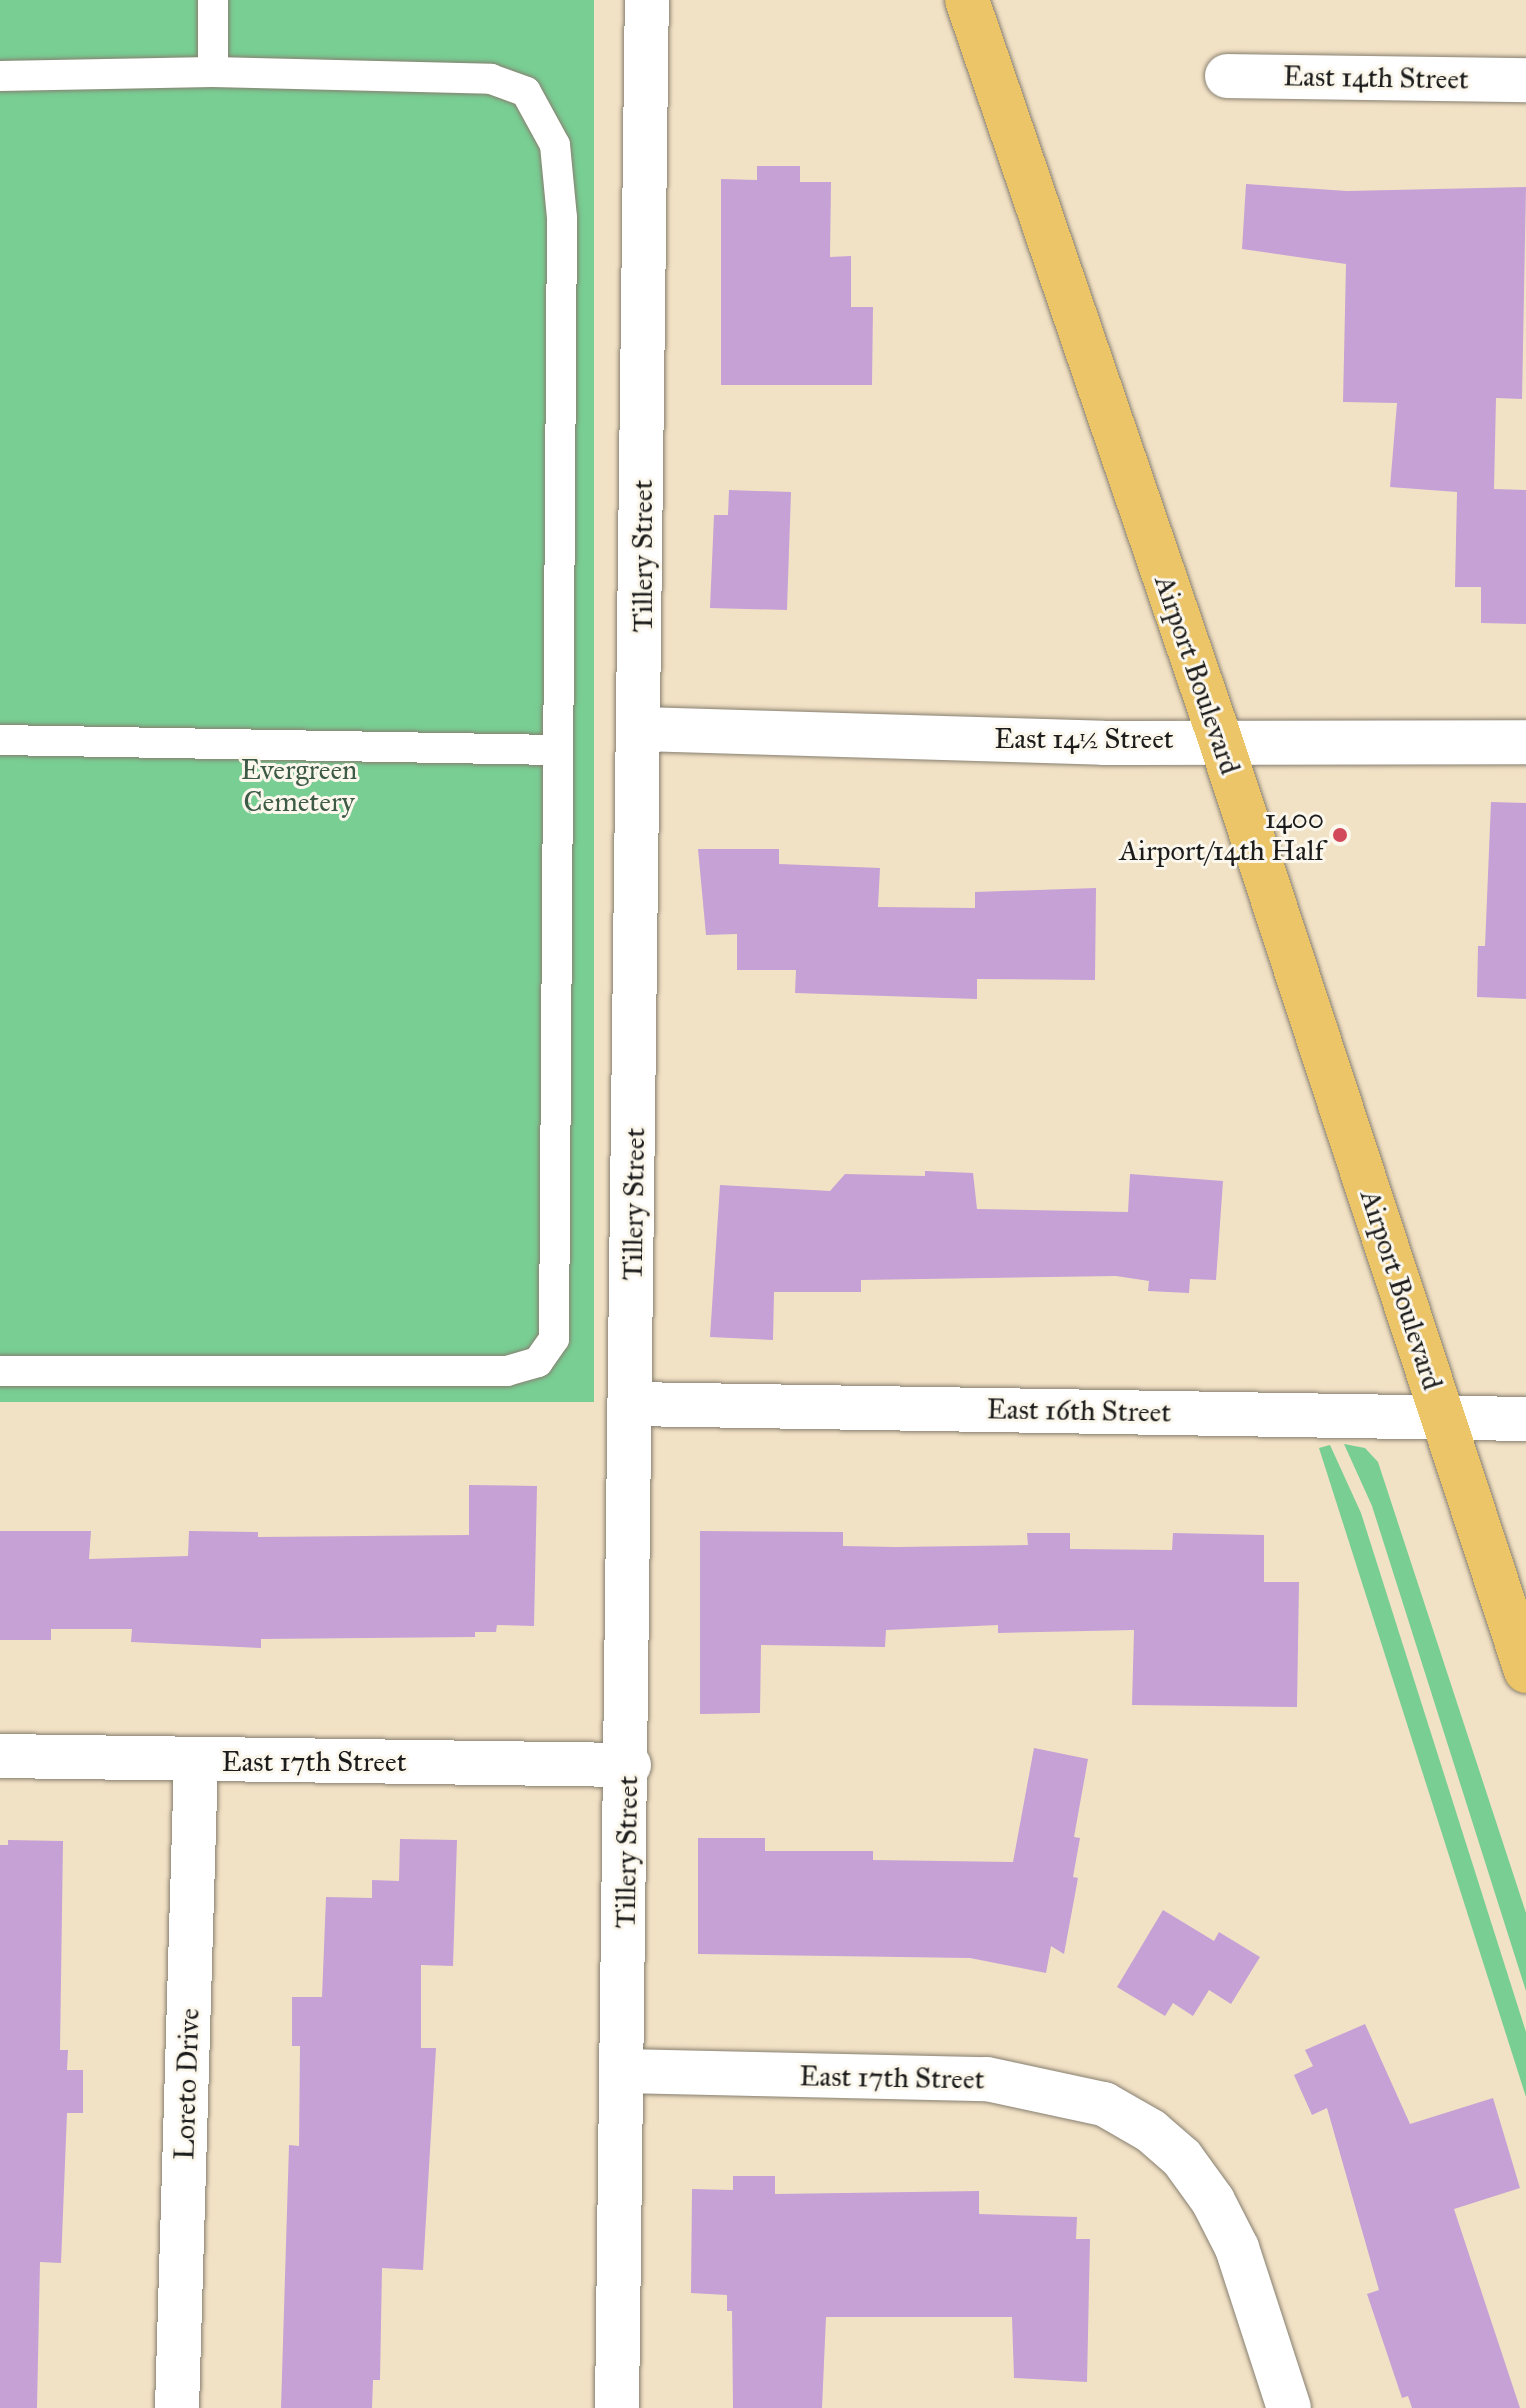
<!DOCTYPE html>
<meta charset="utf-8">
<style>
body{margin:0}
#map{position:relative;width:1526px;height:2408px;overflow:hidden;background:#f2e2c5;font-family:"IM FELL Great Primer",serif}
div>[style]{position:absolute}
.green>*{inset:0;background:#78ce93;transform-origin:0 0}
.building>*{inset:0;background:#c5a1d6}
.roads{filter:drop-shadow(0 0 2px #877f70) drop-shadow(0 0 2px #877f70)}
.service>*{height:30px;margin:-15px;padding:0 15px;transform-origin:15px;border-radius:15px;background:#fff}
.minor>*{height:44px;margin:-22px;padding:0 22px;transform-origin:22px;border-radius:22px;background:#fff}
.primary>*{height:44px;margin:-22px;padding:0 22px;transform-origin:22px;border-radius:22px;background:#edc569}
.dots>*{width:22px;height:22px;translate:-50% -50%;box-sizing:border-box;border:4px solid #fbf7ec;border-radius:50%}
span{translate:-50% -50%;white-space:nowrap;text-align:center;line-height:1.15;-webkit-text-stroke:6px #fbf7ec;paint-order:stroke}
.street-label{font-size:28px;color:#1c1c1c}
.park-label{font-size:28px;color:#3c5a46}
.poi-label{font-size:28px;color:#1c1c1c}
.right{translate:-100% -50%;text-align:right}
</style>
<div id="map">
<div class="green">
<div style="left:0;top:0;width:594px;height:1402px"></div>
<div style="clip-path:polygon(1344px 1444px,1365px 1448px,1378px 1462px,1526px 1913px,1526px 1991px,1372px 1506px)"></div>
<div style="clip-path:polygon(1330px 1445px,1361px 1513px,1526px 2032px,1526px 2097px,1319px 1448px)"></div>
</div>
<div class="building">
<div style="clip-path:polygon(757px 166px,800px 166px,800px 182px,831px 182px,830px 257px,851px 256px,851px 307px,873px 307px,872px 385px,721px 385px,721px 179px,757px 180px)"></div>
<div style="clip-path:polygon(1246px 184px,1347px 191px,1526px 187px,1522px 399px,1496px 398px,1494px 489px,1526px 490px,1526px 624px,1481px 623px,1481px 587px,1455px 587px,1457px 492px,1390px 487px,1397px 403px,1343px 402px,1346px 264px,1242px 249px)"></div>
<div style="clip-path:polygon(729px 490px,791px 492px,787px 610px,710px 608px,714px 515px,728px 515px)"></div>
<div style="clip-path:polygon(1491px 802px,1526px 803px,1526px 999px,1477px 997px,1478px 946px,1485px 946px)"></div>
<div style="clip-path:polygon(698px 849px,779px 849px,779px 864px,880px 868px,878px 907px,975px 908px,975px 892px,1096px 888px,1095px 980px,977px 979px,977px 999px,795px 993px,796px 970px,737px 970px,737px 934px,706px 935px)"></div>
<div style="clip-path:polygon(925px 1171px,973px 1173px,977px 1209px,1128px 1212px,1130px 1174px,1223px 1181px,1216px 1280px,1190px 1279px,1189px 1293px,1148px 1291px,1149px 1281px,1116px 1276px,861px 1280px,861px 1292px,774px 1292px,773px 1340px,710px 1337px,720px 1185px,830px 1191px,845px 1174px,925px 1176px)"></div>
<div style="clip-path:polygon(469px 1485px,537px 1486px,534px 1626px,497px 1625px,496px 1632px,475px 1632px,475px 1637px,261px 1639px,261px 1648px,131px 1642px,132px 1629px,51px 1629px,51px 1640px,0 1640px,0 1531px,91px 1531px,89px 1559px,188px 1556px,189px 1531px,258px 1532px,258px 1537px,469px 1535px)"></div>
<div style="clip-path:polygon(700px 1531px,843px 1532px,843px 1546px,896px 1547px,1028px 1545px,1027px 1533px,1070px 1533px,1070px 1549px,1172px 1550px,1173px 1533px,1264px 1535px,1264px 1582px,1299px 1582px,1297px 1707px,1132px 1705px,1134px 1630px,998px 1633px,998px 1625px,886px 1630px,885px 1647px,761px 1645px,760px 1713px,700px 1714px)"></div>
<div style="clip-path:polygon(1034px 1748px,1088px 1759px,1074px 1837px,1080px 1838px,1073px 1877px,1078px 1878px,1064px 1954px,1051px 1946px,1046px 1973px,970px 1958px,698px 1954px,698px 1838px,765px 1838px,765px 1851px,873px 1851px,873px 1860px,1013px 1862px)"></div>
<div style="clip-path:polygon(400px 1839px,457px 1840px,453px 1966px,421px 1965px,421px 2048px,436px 2048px,423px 2270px,382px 2268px,380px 2380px,373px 2380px,372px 2408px,281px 2408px,289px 2145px,299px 2146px,300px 2046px,292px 2046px,292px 1997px,322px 1997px,326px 1897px,372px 1898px,372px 1880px,399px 1881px)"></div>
<div style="clip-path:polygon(8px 1840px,63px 1841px,60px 2050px,68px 2050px,67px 2070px,83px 2070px,83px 2113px,67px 2113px,61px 2263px,40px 2262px,37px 2408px,0 2408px,0 1845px,8px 1845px)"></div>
<div style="clip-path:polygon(1163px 1910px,1214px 1941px,1219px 1932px,1260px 1957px,1231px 2004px,1209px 1990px,1193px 2016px,1173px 2003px,1165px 2016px,1117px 1987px)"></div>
<div style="clip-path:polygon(1365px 2024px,1410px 2124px,1493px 2098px,1520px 2188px,1454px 2209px,1520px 2408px,1412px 2408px,1408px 2396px,1402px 2398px,1367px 2294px,1379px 2290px,1327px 2108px,1312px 2115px,1294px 2075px,1313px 2066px,1305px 2050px)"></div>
<div style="clip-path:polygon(733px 2176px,775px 2176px,775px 2194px,979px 2191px,979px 2214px,1077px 2217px,1076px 2239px,1090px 2239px,1087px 2382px,1014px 2378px,1012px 2317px,826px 2317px,822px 2408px,733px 2408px,732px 2311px,727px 2311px,727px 2295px,691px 2293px,692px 2189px,733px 2190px)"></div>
</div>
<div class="roads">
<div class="service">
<div style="left:213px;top:72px;width:72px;rotate:-90deg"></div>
<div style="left:0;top:76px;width:213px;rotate:-1.1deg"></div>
<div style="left:213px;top:72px;width:278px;rotate:1.4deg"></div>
<div style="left:491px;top:79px;width:37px;rotate:20deg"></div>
<div style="left:526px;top:92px;width:60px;rotate:61.3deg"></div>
<div style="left:555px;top:145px;width:73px;rotate:84.5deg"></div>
<div style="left:562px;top:218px;width:1121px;rotate:90.41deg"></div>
<div style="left:554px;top:1339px;width:28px;rotate:125deg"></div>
<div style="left:538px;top:1362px;width:32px;rotate:164deg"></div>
<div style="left:507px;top:1371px;width:507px;rotate:180deg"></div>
<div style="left:0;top:740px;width:558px;rotate:1.03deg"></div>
</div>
<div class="minor">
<div style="left:1227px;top:76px;width:299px;rotate:0.8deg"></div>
<div style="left:641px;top:729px;width:462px;rotate:1.7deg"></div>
<div style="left:1103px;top:743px;width:423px;rotate:-0.1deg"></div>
<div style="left:631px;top:1404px;width:895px;rotate:0.96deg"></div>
<div style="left:0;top:1756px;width:629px;rotate:0.82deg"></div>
<div style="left:623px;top:2071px;width:364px;rotate:1.3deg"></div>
<div style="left:987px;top:2079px;width:120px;rotate:12.1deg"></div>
<div style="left:1104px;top:2104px;width:54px;rotate:29.9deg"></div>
<div style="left:1151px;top:2131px;width:41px;rotate:41.1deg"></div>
<div style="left:1182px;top:2158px;width:53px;rotate:54.2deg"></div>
<div style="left:1213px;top:2201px;width:53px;rotate:62.9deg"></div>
<div style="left:1237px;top:2248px;width:168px;rotate:72deg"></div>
<div style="left:177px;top:2408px;width:647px;rotate:-88.32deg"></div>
<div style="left:617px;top:2408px;width:2408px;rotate:-89.29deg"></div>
</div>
<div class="primary">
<div style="left:967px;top:0;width:781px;rotate:71.1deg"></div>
<div style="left:1220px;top:739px;width:981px;rotate:71.82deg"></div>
</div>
</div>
<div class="dots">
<div style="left:1340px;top:835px;background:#d1495b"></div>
</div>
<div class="street-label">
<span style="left:1376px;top:78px;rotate:1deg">East 14th Street</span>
<span style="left:643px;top:556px;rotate:-90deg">Tillery Street</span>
<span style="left:1197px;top:675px;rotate:71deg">Airport Boulevard</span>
<span style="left:1084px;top:739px">East 14½ Street</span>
<span style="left:634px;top:1204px;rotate:-89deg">Tillery Street</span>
<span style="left:1401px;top:1290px;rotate:72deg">Airport Boulevard</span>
<span style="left:1079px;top:1411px;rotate:1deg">East 16th Street</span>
<span style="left:314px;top:1762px">East 17th Street</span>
<span style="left:627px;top:1852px;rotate:-89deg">Tillery Street</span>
<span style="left:892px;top:2078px;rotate:1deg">East 17th Street</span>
<span style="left:187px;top:2084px;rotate:-88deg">Loreto Drive</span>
</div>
<div class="park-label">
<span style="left:299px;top:786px">Evergreen<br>Cemetery</span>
</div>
<div class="poi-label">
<span class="right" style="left:1324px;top:835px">1400<br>Airport/14th Half</span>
</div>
</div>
